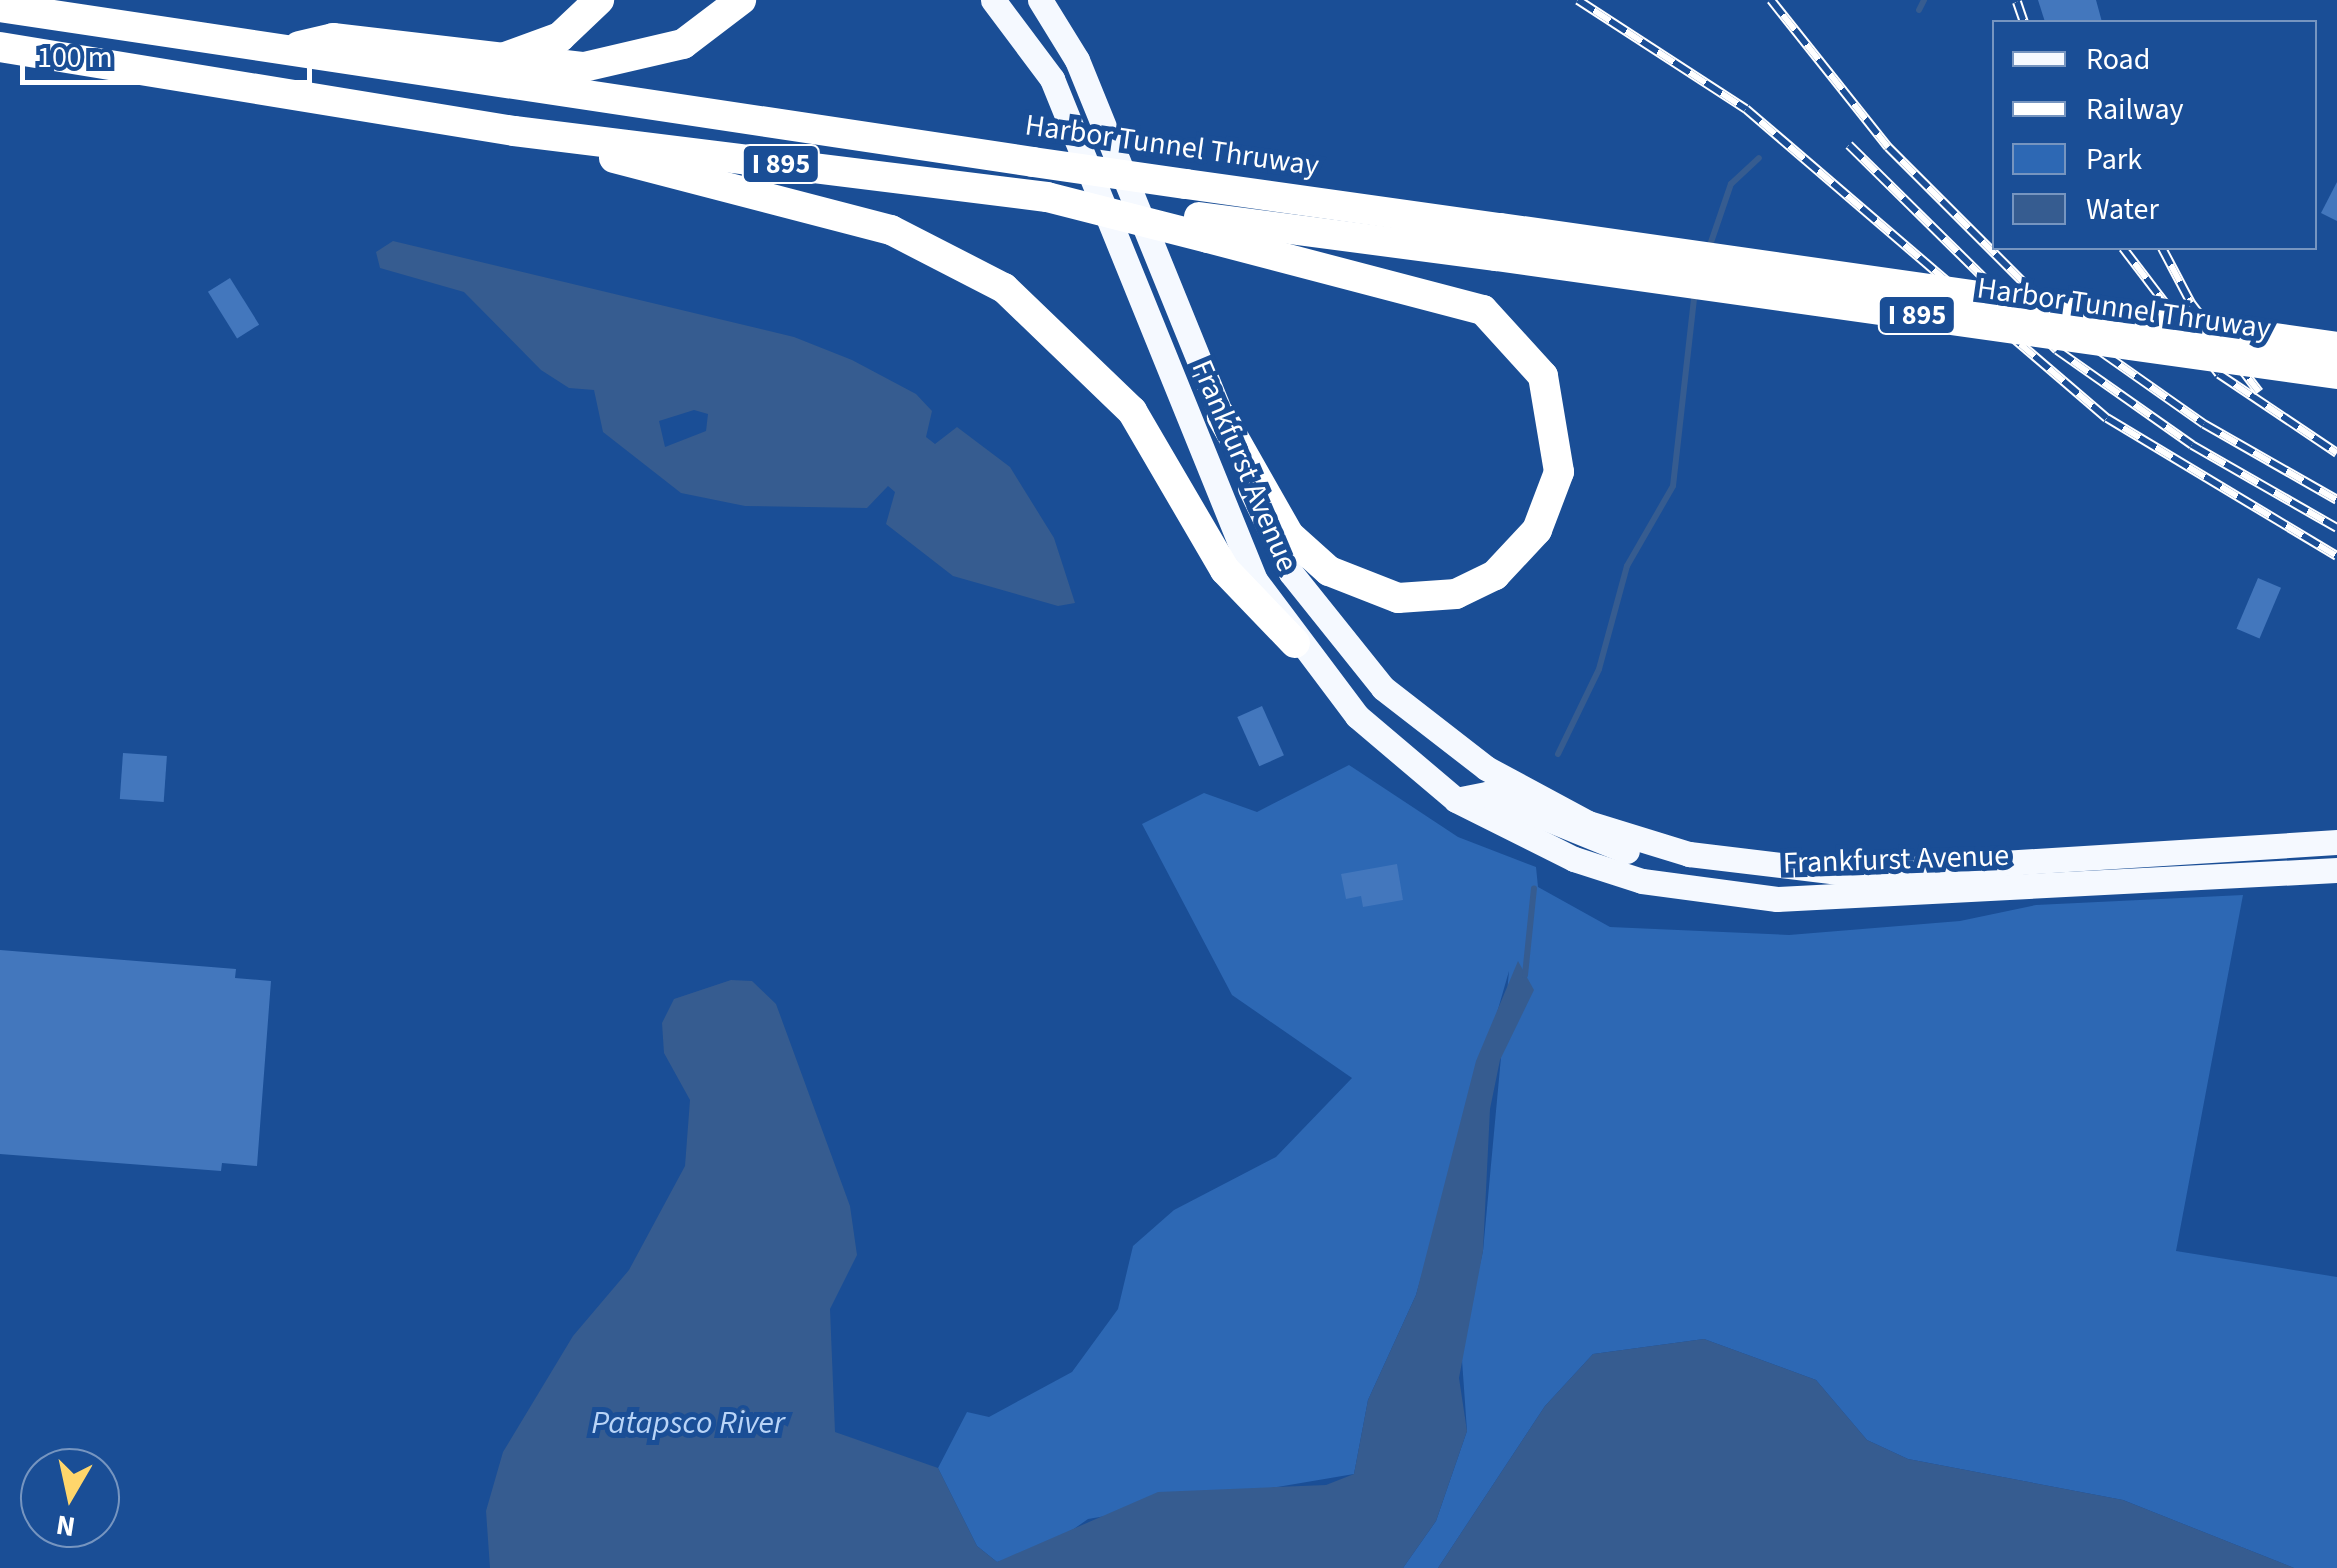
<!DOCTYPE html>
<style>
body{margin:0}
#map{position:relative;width:2337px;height:1568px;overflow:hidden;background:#1a4e96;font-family:"Source Sans 3",sans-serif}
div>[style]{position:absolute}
.green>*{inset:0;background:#2d68b4}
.water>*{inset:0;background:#365c90}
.stream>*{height:6px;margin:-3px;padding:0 3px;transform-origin:3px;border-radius:3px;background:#365c90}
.building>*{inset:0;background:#4377bd;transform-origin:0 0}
.major>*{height:25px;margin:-12.5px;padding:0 12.5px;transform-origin:12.5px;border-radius:12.5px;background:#f5f9ff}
.highway>*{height:30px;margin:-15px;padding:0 15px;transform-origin:15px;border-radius:15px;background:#fff}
.rail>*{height:10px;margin-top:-5px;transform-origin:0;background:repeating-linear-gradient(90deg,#1a4e96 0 19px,#fff 0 38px);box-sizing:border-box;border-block:2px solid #fff}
.highway-bridge>*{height:30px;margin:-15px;padding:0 15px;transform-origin:15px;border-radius:15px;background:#fff}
span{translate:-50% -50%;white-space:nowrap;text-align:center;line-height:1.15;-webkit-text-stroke:10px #1a4e96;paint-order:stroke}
.shield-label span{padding:2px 8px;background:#1a4e96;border:2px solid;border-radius:8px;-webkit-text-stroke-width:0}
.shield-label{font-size:28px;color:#fff;font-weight:700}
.street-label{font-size:30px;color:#fff}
.water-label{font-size:32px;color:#b9d4f7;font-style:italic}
.legend{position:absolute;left:1992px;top:20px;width:325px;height:230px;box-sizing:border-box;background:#1a4e96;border:2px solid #7695c0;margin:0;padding:12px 18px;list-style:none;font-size:30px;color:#fff}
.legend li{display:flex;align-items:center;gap:20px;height:50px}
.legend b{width:50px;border:2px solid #7695c0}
.north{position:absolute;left:20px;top:1448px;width:100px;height:100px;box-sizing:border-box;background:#1a4e96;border:2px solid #7695c0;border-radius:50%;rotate:189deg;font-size:28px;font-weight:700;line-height:40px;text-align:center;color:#fff}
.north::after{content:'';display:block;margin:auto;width:35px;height:45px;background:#ffd66b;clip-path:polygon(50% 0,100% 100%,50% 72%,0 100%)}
.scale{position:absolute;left:20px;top:40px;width:292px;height:45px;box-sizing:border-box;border:5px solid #fff;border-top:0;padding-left:12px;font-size:30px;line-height:35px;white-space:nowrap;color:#fff;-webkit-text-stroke:8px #1a4e96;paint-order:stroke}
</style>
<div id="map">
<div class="green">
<div style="clip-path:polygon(1349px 765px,1458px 837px,1536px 867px,1538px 887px,1610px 927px,1789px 935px,1960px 921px,2036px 905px,2243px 895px,2176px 1251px,2337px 1277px,2337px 1568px,2294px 1568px,2123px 1500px,1908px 1459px,1867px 1440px,1816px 1380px,1704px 1339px,1593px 1354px,1545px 1406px,1438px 1568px,1403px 1568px,1436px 1521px,1467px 1431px,1461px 1346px,1483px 1251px,1509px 971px,1416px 1295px,1368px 1400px,1354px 1474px,1088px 1519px,1048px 1547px,997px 1562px,977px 1546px,938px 1468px,967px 1412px,989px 1417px,1072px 1372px,1118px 1309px,1133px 1246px,1174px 1210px,1276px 1157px,1352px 1078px,1232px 995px,1142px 824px,1204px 793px,1257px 812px)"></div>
</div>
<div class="water">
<div style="clip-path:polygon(evenodd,393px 241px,794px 337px,852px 360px,916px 394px,932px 411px,926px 437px,935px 444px,957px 427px,1010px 467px,1054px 538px,1075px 603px,1058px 606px,953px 576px,886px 524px,895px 492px,888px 486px,867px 508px,745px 506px,681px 493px,603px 432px,594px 390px,569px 388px,541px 370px,464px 292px,380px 268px,376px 252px,393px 241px,694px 410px,708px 414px,706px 431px,665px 447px,659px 421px,694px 410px)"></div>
<div style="clip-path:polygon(1518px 961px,1534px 990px,1500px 1060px,1490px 1109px,1483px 1251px,1459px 1378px,1467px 1431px,1436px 1521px,1403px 1568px,490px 1568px,486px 1511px,503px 1452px,573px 1336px,629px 1270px,685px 1166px,690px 1100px,664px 1053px,662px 1023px,674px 999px,731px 980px,752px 981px,776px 1004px,850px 1206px,857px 1255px,830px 1309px,835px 1432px,938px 1468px,977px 1546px,997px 1562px,1158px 1492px,1326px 1485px,1354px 1474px,1368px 1400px,1416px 1295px,1476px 1061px)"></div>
<div style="clip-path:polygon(1704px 1339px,1816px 1380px,1867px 1440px,1908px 1459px,2123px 1500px,2294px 1568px,1438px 1568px,1545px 1406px,1593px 1354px)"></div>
</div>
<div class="stream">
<div style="left:1919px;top:10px;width:11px;rotate:-63deg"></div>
<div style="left:1708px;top:251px;width:71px;rotate:-71.1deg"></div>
<div style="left:1731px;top:184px;width:38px;rotate:-43deg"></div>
<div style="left:1558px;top:754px;width:94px;rotate:-64.2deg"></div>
<div style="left:1599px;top:669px;width:107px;rotate:-74.8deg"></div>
<div style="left:1627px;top:566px;width:92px;rotate:-60.1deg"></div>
<div style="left:1673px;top:486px;width:196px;rotate:-83.6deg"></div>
<div style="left:1525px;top:975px;width:87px;rotate:-84.1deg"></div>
</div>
<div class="building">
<div style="clip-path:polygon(2038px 0,2096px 0,2102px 22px,2045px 22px)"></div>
<div style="clip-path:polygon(2337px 182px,2337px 221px,2321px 213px)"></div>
<div style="left:230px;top:278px;width:55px;height:26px;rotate:58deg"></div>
<div style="left:2258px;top:578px;width:25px;height:55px;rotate:23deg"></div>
<div style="left:1262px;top:706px;width:54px;height:27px;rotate:66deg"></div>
<div style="left:123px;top:753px;width:44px;height:46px;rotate:4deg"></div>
<div style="clip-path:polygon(1397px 864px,1403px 900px,1363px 907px,1361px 896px,1346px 899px,1341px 874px)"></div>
<div style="clip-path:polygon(0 950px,236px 969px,235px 978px,271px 981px,257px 1166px,222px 1163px,221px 1171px,0 1154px)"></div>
</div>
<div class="major">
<div style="left:993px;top:0;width:99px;rotate:53.2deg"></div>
<div style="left:1052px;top:79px;width:541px;rotate:67.94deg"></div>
<div style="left:1255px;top:580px;width:170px;rotate:53.1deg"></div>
<div style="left:1357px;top:716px;width:130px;rotate:40.3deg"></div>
<div style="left:1456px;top:800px;width:132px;rotate:26.6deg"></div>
<div style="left:1574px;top:859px;width:71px;rotate:17.9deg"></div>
<div style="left:1642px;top:881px;width:136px;rotate:7.6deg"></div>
<div style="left:1777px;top:899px;width:561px;rotate:-2.96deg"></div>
<div style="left:1040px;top:0;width:70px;rotate:58.3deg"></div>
<div style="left:1077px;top:60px;width:401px;rotate:67.9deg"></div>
<div style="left:1250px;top:488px;width:94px;rotate:64.2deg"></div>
<div style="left:1291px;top:573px;width:147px;rotate:51.3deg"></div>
<div style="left:1383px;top:688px;width:130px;rotate:37.8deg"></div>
<div style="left:1486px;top:768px;width:116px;rotate:28.3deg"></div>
<div style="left:1588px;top:823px;width:106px;rotate:17.1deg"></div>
<div style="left:1689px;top:854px;width:157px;rotate:6.9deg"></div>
<div style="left:1845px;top:873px;width:493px;rotate:-3.6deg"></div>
<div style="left:1456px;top:800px;width:32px;rotate:-11deg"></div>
<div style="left:1487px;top:794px;width:151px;rotate:22.2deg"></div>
</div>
<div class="highway">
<div style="left:0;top:7px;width:1045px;rotate:8.53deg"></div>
<div style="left:299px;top:46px;width:35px;rotate:-13deg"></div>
<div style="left:333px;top:38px;width:253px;rotate:6.6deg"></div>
<div style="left:584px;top:67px;width:102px;rotate:-13.1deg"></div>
<div style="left:683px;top:44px;width:73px;rotate:-37.2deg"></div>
<div style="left:0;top:47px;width:521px;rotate:9.28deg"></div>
<div style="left:514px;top:131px;width:537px;rotate:7.06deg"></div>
<div style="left:502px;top:58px;width:62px;rotate:-19.9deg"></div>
<div style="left:560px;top:37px;width:54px;rotate:-43.5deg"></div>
<div style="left:614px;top:158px;width:286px;rotate:14.6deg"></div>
<div style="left:891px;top:230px;width:127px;rotate:27.2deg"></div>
<div style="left:1004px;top:288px;width:178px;rotate:43.9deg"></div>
<div style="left:1132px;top:411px;width:184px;rotate:59.7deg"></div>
<div style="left:1225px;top:570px;width:101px;rotate:46.2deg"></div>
<div style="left:1186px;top:184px;width:318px;rotate:8deg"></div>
<div style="left:1199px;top:217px;width:300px;rotate:7.5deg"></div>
<div style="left:1208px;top:238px;width:284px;rotate:14.7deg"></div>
<div style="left:1483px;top:310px;width:89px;rotate:47.7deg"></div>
<div style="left:1543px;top:376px;width:97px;rotate:80.5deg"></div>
<div style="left:1559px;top:472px;width:62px;rotate:110.8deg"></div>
<div style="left:1537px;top:530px;width:62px;rotate:133deg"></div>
<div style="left:1495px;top:575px;width:43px;rotate:154deg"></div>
<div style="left:1456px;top:594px;width:58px;rotate:176.1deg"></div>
<div style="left:1398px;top:598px;width:74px;rotate:-158.6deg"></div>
<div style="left:1329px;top:571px;width:54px;rotate:-138deg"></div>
<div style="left:1289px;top:535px;width:136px;rotate:-119.6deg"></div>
</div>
<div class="rail">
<div style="left:1578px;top:0;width:200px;rotate:33deg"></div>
<div style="left:1746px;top:109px;width:475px;rotate:40.6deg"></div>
<div style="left:2107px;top:418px;width:268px;rotate:31deg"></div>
<div style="left:1771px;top:0;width:188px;rotate:51.5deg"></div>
<div style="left:1888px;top:147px;width:262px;rotate:45deg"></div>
<div style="left:2073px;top:332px;width:160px;rotate:35.1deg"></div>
<div style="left:2204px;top:424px;width:153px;rotate:29.7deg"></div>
<div style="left:2017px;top:2px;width:21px;rotate:71deg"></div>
<div style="left:1849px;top:145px;width:292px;rotate:44.6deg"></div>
<div style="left:2057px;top:350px;width:165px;rotate:35.1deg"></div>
<div style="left:2192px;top:445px;width:167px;rotate:29.8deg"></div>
<div style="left:2123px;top:248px;width:158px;rotate:52.7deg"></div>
<div style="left:2219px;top:374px;width:142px;rotate:33.8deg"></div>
<div style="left:2162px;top:248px;width:62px;rotate:62.2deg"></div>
<div style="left:2191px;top:303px;width:112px;rotate:52.6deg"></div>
</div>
<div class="highway-bridge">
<div style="left:1033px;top:162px;width:155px;rotate:8.2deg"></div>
<div style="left:1047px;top:197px;width:166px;rotate:14.3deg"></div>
<div style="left:1501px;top:228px;width:844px;rotate:8.1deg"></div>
<div style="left:1496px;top:256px;width:849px;rotate:7.99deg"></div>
</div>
<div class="shield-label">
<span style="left:781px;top:164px">I 895</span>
<span style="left:1917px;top:315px">I 895</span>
</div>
<div class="street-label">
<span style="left:1172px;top:146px;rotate:8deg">Harbor Tunnel Thruway</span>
<span style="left:2124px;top:309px;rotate:8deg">Harbor Tunnel Thruway</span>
<span style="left:1244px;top:466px;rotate:67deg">Frankfurst Avenue</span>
<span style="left:1896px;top:860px;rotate:-2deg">Frankfurst Avenue</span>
</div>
<div class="water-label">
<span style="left:688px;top:1423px">Patapsco River</span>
</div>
<ul class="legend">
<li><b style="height:12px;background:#f5f9ff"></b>Road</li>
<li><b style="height:12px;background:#fff"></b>Railway</li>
<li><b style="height:28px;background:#2d68b4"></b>Park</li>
<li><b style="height:28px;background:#365c90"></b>Water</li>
</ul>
<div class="north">N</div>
<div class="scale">100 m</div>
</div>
